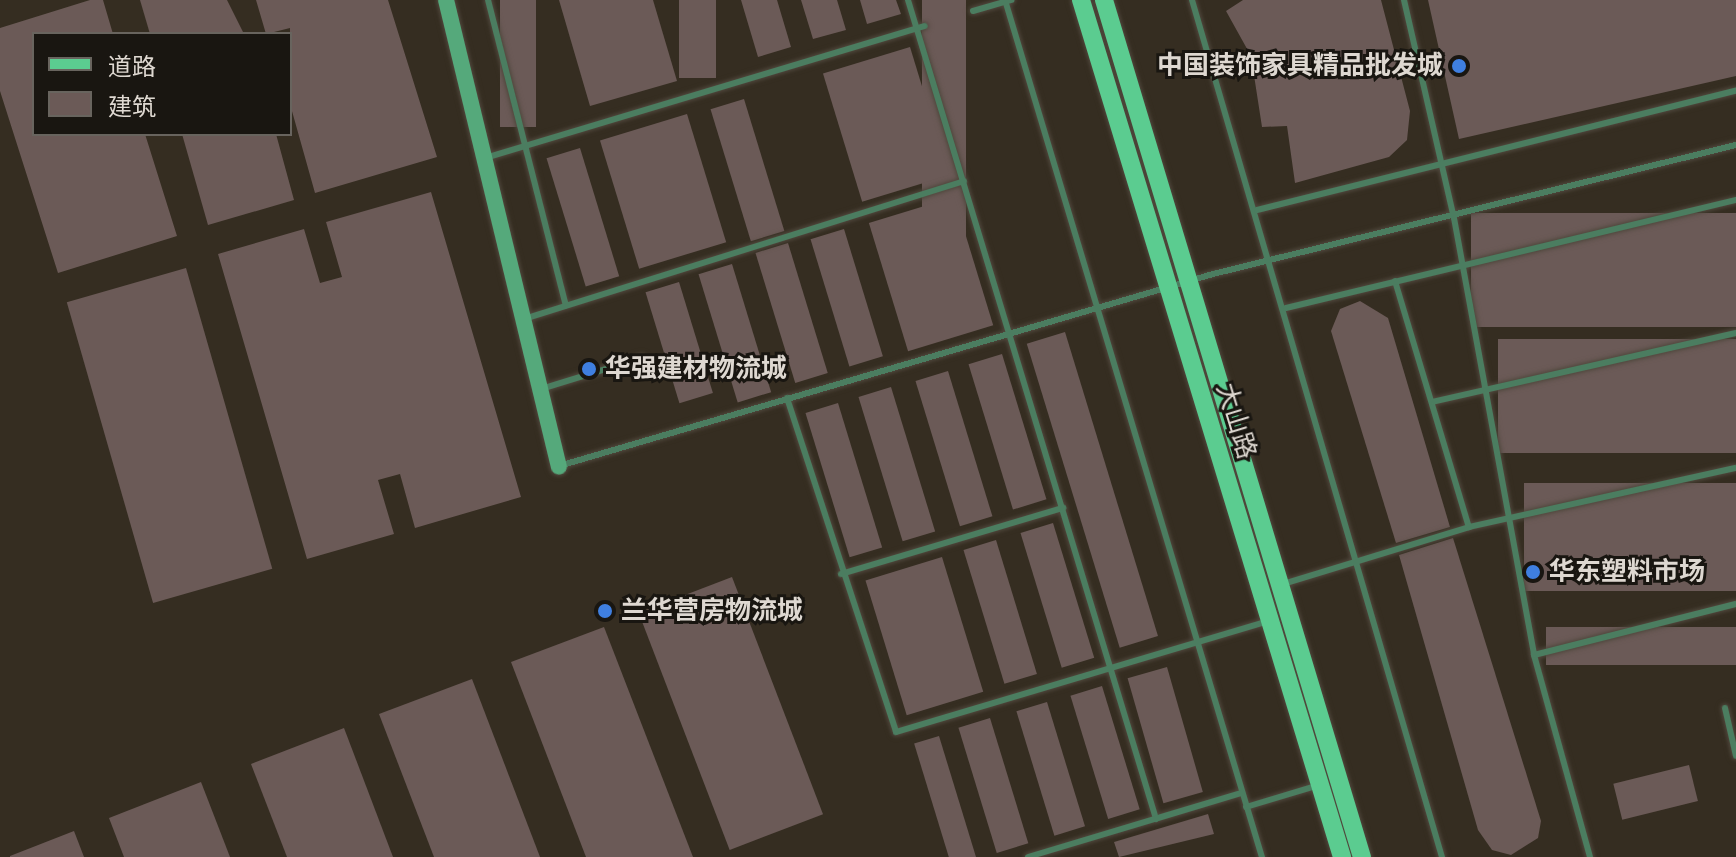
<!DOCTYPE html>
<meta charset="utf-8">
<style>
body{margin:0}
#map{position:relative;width:1736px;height:857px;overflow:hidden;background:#352d21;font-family:"Times New Roman","Noto Sans SC",serif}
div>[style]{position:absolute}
.building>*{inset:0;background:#6b5a57;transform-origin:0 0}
.roads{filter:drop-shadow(0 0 2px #50483d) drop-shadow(0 0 2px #50483d)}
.lane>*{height:6px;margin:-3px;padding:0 3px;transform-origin:3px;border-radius:3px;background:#4b7d60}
.secondary>*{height:16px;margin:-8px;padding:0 8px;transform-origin:8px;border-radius:8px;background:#55a97b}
.primary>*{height:18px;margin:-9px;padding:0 9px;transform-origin:9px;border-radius:9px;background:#5bcc90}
.dots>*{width:22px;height:22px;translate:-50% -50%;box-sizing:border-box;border:4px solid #191611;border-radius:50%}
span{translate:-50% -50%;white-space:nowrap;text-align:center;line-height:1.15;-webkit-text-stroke:6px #191611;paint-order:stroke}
.poi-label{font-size:26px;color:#ded8d1;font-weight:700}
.right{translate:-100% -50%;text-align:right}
.left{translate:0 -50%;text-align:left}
.street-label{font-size:26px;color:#ded8d1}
.legend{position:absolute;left:32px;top:32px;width:260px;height:104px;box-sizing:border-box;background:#191611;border:2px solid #68645e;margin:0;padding:10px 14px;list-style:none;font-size:24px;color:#ded8d1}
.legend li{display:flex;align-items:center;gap:16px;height:40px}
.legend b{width:40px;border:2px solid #68645e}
</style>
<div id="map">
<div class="building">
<div style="clip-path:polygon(90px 0,103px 0,113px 34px,34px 34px,34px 134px,145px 134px,177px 236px,58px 273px,0 91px,0 28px)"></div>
<div style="clip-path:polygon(140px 0,227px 0,244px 34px,150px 34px)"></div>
<div style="clip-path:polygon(256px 0,388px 0,437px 157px,315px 193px,290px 104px,290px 28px,266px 34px)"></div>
<div style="left:500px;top:0;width:36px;height:127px"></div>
<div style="clip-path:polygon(559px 0,653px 0,677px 81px,590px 106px)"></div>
<div style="left:679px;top:0;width:37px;height:78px"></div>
<div style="clip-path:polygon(741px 0,777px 0,791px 47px,758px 57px)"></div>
<div style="clip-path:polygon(801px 0,837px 0,846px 30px,813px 39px)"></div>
<div style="clip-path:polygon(860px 0,896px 0,901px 14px,867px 24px)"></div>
<div style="left:922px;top:0;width:44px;height:328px"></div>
<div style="clip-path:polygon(1243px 0,1381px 0,1410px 111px,1407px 140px,1389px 157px,1295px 183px,1287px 126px,1262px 127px,1251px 56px,1226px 11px)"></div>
<div style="clip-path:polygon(1428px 0,1736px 0,1736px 76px,1459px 139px)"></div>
<div style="left:910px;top:47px;width:134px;height:91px;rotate:73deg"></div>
<div style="left:744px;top:99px;width:138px;height:35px;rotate:73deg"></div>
<div style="left:687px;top:114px;width:134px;height:91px;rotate:73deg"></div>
<div style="clip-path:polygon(182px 134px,276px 134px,294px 200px,208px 225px)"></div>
<div style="left:580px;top:148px;width:134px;height:35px;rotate:73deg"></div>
<div style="clip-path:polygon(431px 192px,521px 497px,415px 528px,400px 474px,378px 480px,394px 534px,307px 559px,218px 254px,304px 229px,320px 283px,342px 277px,326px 222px)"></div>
<div style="left:954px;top:197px;width:134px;height:89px;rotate:73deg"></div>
<div style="left:1736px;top:213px;width:114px;height:265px;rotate:90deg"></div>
<div style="left:844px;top:229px;width:133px;height:35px;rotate:73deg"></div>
<div style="left:788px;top:243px;width:136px;height:34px;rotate:73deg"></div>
<div style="left:732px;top:264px;width:134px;height:35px;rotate:73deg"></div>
<div style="left:186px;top:268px;width:313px;height:124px;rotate:74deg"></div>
<div style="left:679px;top:282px;width:116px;height:35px;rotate:73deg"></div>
<div style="clip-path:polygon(1360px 301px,1388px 318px,1450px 527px,1396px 543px,1331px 331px,1340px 309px)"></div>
<div style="left:1065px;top:332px;width:318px;height:40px;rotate:73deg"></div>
<div style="left:1736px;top:339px;width:114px;height:238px;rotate:90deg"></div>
<div style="left:1002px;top:354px;width:152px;height:35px;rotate:73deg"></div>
<div style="left:948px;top:371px;width:152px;height:34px;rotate:73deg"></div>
<div style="left:891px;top:387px;width:151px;height:34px;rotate:73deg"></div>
<div style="left:838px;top:403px;width:151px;height:34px;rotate:73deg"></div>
<div style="left:1736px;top:483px;width:108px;height:212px;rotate:90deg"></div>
<div style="left:1053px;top:523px;width:141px;height:34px;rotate:73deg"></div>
<div style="clip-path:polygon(1453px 538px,1541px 821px,1538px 838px,1511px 855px,1492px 850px,1478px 830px,1399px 555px)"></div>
<div style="left:996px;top:540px;width:140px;height:34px;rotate:73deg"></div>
<div style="left:942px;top:557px;width:141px;height:80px;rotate:73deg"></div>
<div style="left:732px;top:577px;width:254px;height:100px;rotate:69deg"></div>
<div style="clip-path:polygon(604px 627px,693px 857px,586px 857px,511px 662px)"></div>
<div style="left:1736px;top:627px;width:38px;height:190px;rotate:90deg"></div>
<div style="left:1167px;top:667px;width:130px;height:41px;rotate:74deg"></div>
<div style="clip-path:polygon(472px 679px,540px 857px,434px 857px,379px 714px)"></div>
<div style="left:1102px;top:686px;width:129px;height:33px;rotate:73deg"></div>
<div style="left:1047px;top:702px;width:130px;height:32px;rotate:73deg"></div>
<div style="left:990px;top:718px;width:131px;height:33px;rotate:73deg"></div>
<div style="clip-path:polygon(344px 728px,393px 857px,287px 857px,251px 764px)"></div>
<div style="left:939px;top:736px;width:127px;height:26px;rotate:73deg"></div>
<div style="left:1689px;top:765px;width:37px;height:78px;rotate:76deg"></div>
<div style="clip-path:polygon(201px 782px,230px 857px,124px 857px,109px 818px)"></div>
<div style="clip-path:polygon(1208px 814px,1214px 834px,1119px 857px,1114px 842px)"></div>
<div style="clip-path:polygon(74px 831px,84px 857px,10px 857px,10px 856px)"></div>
</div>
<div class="roads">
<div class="lane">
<div style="left:488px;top:0;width:315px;rotate:75.7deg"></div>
<div style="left:908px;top:0;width:856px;rotate:73.15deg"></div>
<div style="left:1005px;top:0;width:895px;rotate:73.31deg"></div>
<div style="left:1192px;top:0;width:893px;rotate:73.74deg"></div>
<div style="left:1404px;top:0;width:224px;rotate:77.1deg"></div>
<div style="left:1454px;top:218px;width:444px;rotate:79.6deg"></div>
<div style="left:1534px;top:655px;width:210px;rotate:74.5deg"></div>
<div style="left:973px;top:11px;width:40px;rotate:-16deg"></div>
<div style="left:485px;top:158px;width:459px;rotate:-16.7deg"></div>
<div style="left:1257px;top:210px;width:494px;rotate:-14deg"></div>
<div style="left:1395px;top:281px;width:257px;rotate:73.3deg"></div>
<div style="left:1286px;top:308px;width:463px;rotate:-13.5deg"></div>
<div style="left:524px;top:319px;width:461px;rotate:-17.4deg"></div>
<div style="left:541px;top:389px;width:106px;rotate:-17.1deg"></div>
<div style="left:787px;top:398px;width:351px;rotate:71.9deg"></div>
<div style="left:896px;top:732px;width:388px;rotate:-16.6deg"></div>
<div style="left:1432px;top:402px;width:312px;rotate:-12.8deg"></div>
<div style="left:559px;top:466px;width:682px;rotate:-16.36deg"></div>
<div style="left:1213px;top:274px;width:539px;rotate:-13.86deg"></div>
<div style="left:841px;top:574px;width:232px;rotate:-16.6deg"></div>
<div style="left:1283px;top:584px;width:195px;rotate:-17deg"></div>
<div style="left:1469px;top:527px;width:273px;rotate:-12.5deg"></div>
<div style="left:1534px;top:655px;width:208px;rotate:-14.2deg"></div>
<div style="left:1725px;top:708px;width:49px;rotate:77.1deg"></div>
<div style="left:1246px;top:807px;width:76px;rotate:-16.8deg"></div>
<div style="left:1028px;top:857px;width:223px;rotate:-16.7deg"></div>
</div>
<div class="secondary">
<div style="left:446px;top:0;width:480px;rotate:76.4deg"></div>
</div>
<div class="primary">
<div style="left:1081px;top:0;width:896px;rotate:73.06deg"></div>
<div style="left:1104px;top:0;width:895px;rotate:73.25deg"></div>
</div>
</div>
<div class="dots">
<div style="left:1459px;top:66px;background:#3f7fe0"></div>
<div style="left:589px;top:369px;background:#3f7fe0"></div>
<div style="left:1533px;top:572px;background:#3f7fe0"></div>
<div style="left:605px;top:611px;background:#3f7fe0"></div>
</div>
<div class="poi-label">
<span class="right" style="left:1443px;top:66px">中国装饰家具精品批发城</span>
<span class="left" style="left:605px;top:369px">华强建材物流城</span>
<span class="left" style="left:1549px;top:572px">华东塑料市场</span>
<span class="left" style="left:621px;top:611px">兰华营房物流城</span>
</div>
<div class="street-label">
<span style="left:1236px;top:421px;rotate:73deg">大山路</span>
</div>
<ul class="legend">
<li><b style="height:10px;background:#5bcc90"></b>道路</li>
<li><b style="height:22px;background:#6b5a57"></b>建筑</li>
</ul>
</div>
